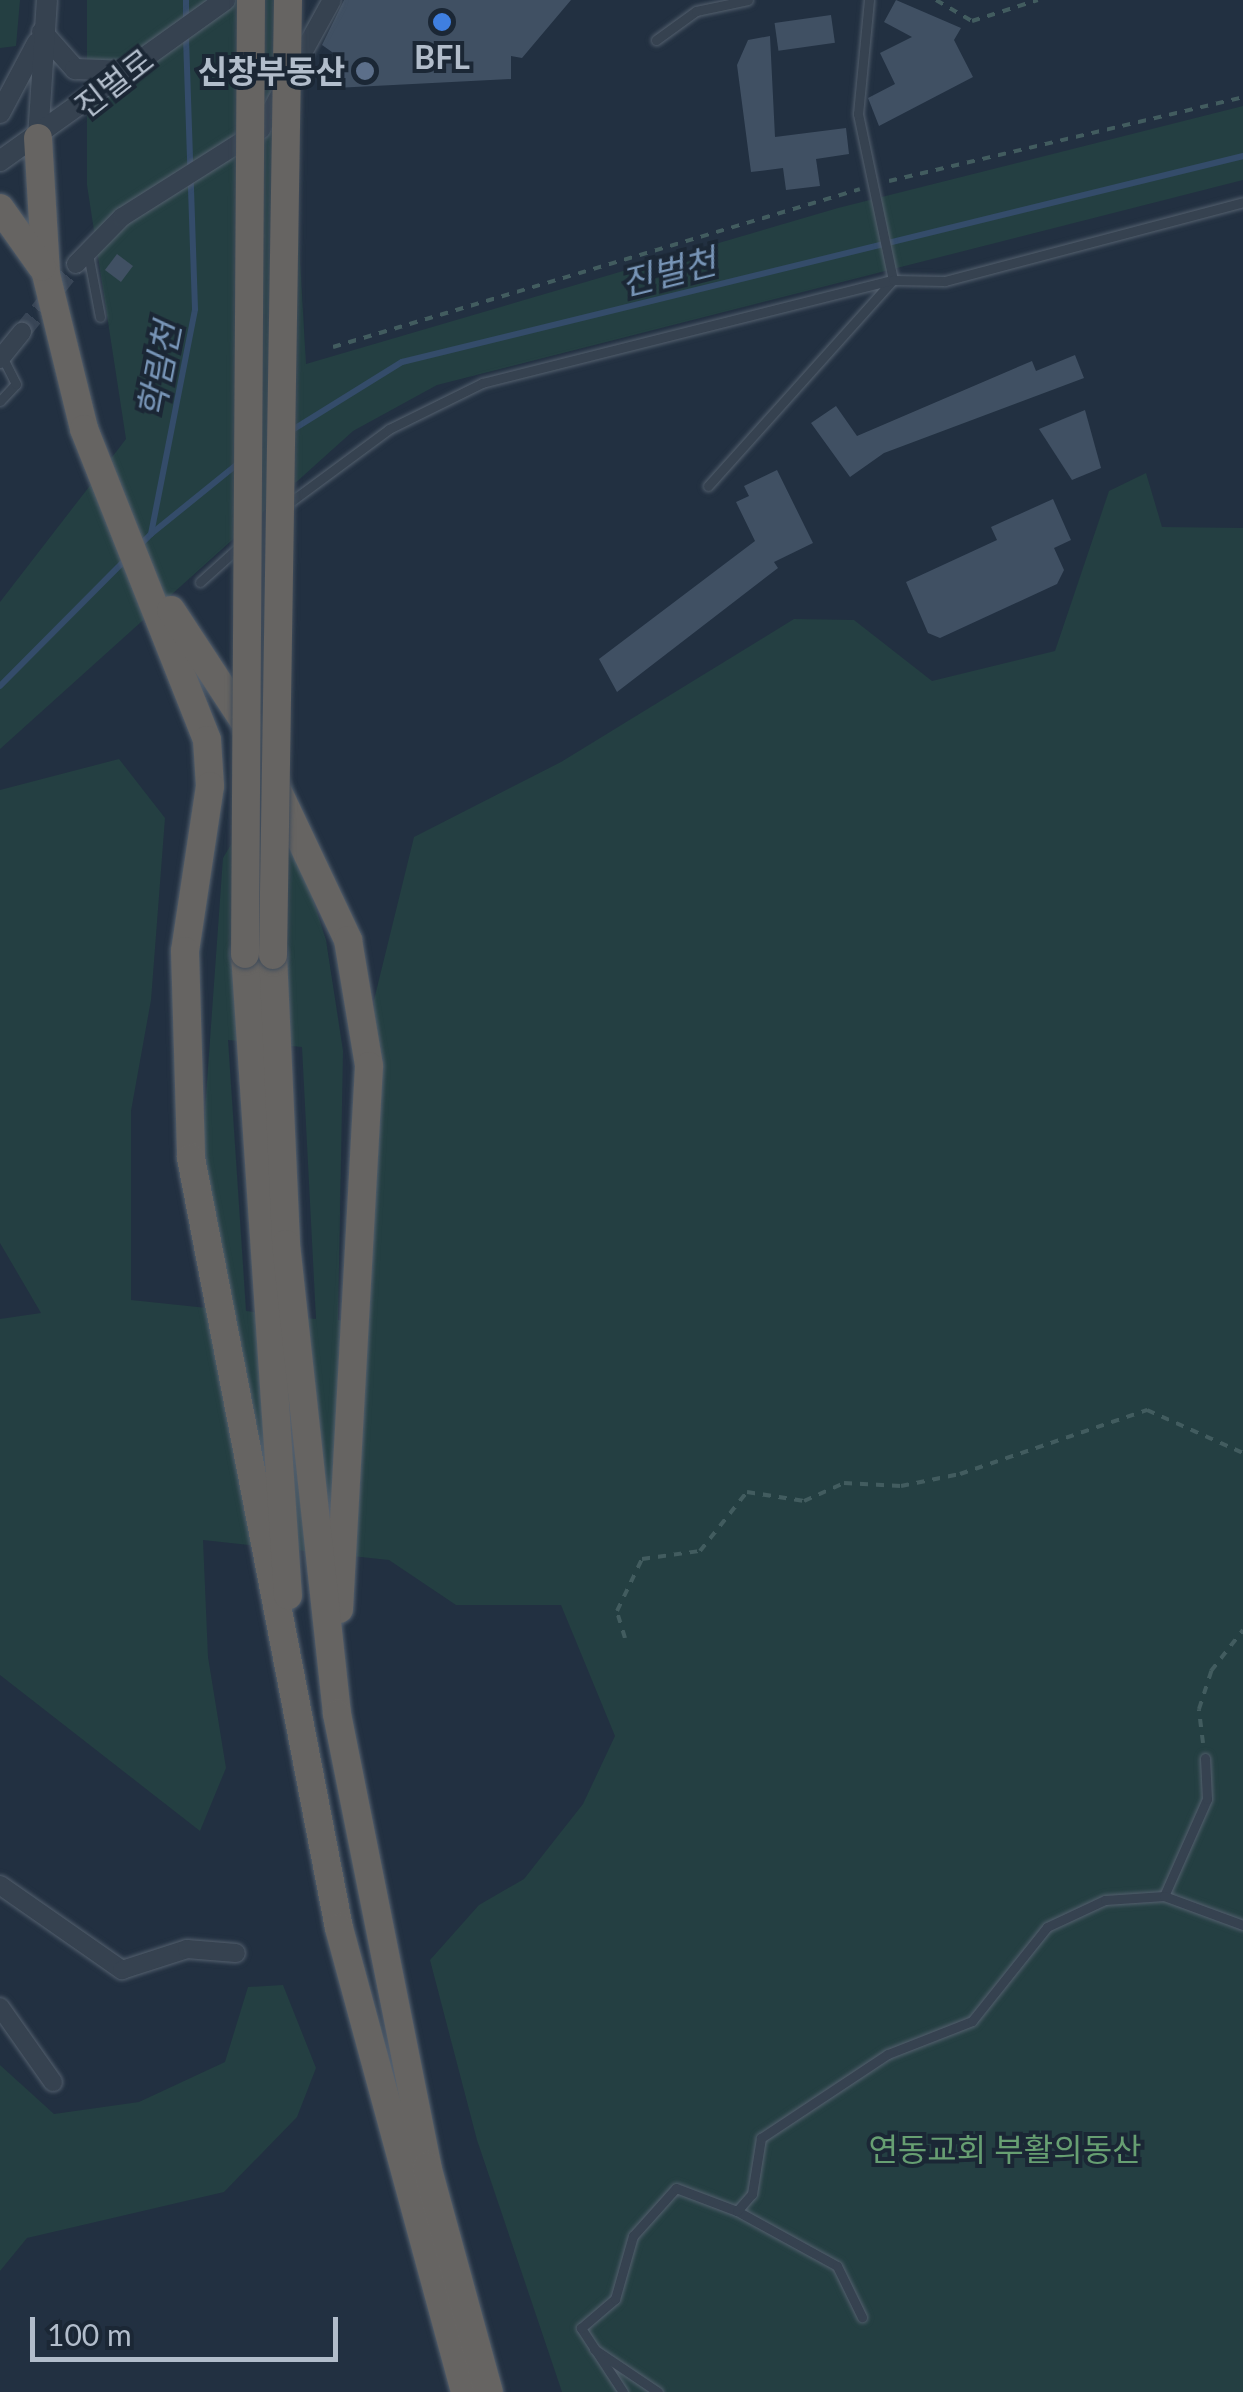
<!DOCTYPE html>
<meta charset="utf-8">
<style>
body{margin:0}
#map{position:relative;width:1243px;height:2392px;overflow:hidden;background:#223041;font-family:Lato,"Noto Sans KR",sans-serif}
div>[style]{position:absolute}
.green>*{inset:0;background:#243f42}
.stream>*{height:6px;margin:-3px;padding:0 3px;transform-origin:3px;border-radius:3px;background:#344c6a}
.building>*{inset:0;background:#405063;transform-origin:0 0}
.minor-tunnel>*{height:18px;margin-top:-9px;transform-origin:0;background:repeating-linear-gradient(90deg,#384556 0 18px,transparent 0 27px)}
.path>*{height:4px;margin-top:-2px;transform-origin:0;background:repeating-linear-gradient(90deg,#425c5f 0 8px,transparent 0 16px)}
.roads{filter:drop-shadow(0 0 2px #54606e) drop-shadow(0 0 2px #54606e)}
.service>*{height:9px;margin:-4.5px;padding:0 4.5px;transform-origin:4.5px;border-radius:4.5px;background:#364250}
.minor>*{height:18px;margin:-9px;padding:0 9px;transform-origin:9px;border-radius:9px;background:#364250}
.tertiary>*{height:20px;margin:-10px;padding:0 10px;transform-origin:10px;border-radius:10px;background:#364250}
.trunk>*{height:28px;margin:-14px;padding:0 14px;transform-origin:14px;border-radius:14px;background:#666462}
.bridges{filter:drop-shadow(0 0 2px #414d5b) drop-shadow(0 0 2px #414d5b)}
.trunk-bridge>*{height:28px;margin:-14px;padding:0 14px;transform-origin:14px;border-radius:14px;background:#666462}
.dots>*{width:28px;height:28px;translate:-50% -50%;box-sizing:border-box;border:5px solid #1b2735;border-radius:50%}
span{translate:-50% -50%;white-space:nowrap;text-align:center;line-height:1.15;-webkit-text-stroke:8px #1b2735;paint-order:stroke}
.poi-label{font-size:32px;color:#b2bdcb;font-weight:700}
.right{translate:-100% -50%;text-align:right}
.street-label{font-size:32px;color:#b2bdcb}
.park-label{font-size:32px;color:#679f72}
.water-label{font-size:35px;color:#7794b6;font-style:italic}
.scale{position:absolute;left:30px;top:2317px;width:308px;height:45px;box-sizing:border-box;border:5px solid #b2bdcb;border-top:0;padding-left:12px;font-size:30px;line-height:35px;white-space:nowrap;color:#b2bdcb;-webkit-text-stroke:8px #1b2735;paint-order:stroke}
</style>
<div id="map">
<div class="green">
<div style="clip-path:polygon(0 0,20px 0,16px 46px,0 48px)"></div>
<div style="clip-path:polygon(87px 0,285px 0,306px 364px,838px 208px,1243px 106px,1243px 180px,437px 385px,353px 431px,0 749px,0 602px,126px 439px,87px 185px)"></div>
<div style="clip-path:polygon(evenodd,1146px 473px,1162px 527px,1243px 528px,1243px 2392px,562px 2392px,477px 2140px,430px 1960px,479px 1905px,524px 1879px,583px 1804px,615px 1736px,561px 1605px,456px 1605px,389px 1560px,203px 1540px,208px 1657px,226px 1768px,200px 1831px,0 1675px,0 1319px,41px 1313px,0 1243px,0 790px,119px 759px,165px 818px,151px 1000px,131px 1111px,131px 1300px,226px 1310px,203px 1138px,223px 858px,258px 800px,300px 859px,326px 940px,343px 1051px,338px 1320px,351px 1322px,376px 1136px,374px 1000px,414px 837px,561px 762px,794px 619px,854px 620px,932px 681px,1055px 651px,1109px 491px,1146px 473px,228px 1040px,302px 1047px,316px 1319px,246px 1311px,228px 1040px)"></div>
<div style="clip-path:polygon(283px 1985px,316px 2068px,297px 2117px,224px 2192px,27px 2238px,0 2271px,0 2065px,54px 2114px,139px 2102px,225px 2062px,248px 1987px)"></div>
</div>
<div class="stream">
<div style="left:186px;top:24px;width:24px;rotate:-90deg"></div>
<div style="left:289px;top:432px;width:133px;rotate:-31.8deg"></div>
<div style="left:402px;top:362px;width:866px;rotate:-13.76deg"></div>
<div style="left:151px;top:534px;width:114px;rotate:-39deg"></div>
<div style="left:140px;top:545px;width:16px;rotate:-45deg"></div>
<div style="left:151px;top:534px;width:229px;rotate:-78.9deg"></div>
<div style="left:195px;top:309px;width:273px;rotate:-91.9deg"></div>
<div style="left:0;top:686px;width:182px;rotate:-45.2deg"></div>
</div>
<div class="building">
<div style="clip-path:polygon(344px 0,571px 0,522px 58px,511px 56px,511px 79px,335px 88px,332px 52px,322px 45px)"></div>
<div style="clip-path:polygon(896px 0,961px 28px,954px 40px,973px 77px,879px 126px,868px 98px,895px 84px,880px 53px,912px 37px,884px 22px)"></div>
<div style="left:831px;top:15px;width:28px;height:57px;rotate:82deg"></div>
<div style="clip-path:polygon(770px 36px,775px 137px,846px 128px,849px 154px,816px 159px,820px 186px,786px 190px,783px 168px,751px 172px,737px 65px,748px 40px)"></div>
<div style="left:117px;top:254px;width:20px;height:20px;rotate:37deg"></div>
<div style="clip-path:polygon(1075px 355px,1084px 378px,884px 453px,850px 477px,811px 423px,836px 406px,857px 436px,1032px 361px,1036px 371px)"></div>
<div style="clip-path:polygon(1085px 410px,1101px 468px,1072px 480px,1039px 429px)"></div>
<div style="clip-path:polygon(777px 470px,813px 543px,774px 562px,778px 568px,617px 692px,599px 659px,755px 541px,736px 502px,749px 496px,744px 486px)"></div>
<div style="clip-path:polygon(1053px 499px,1071px 540px,1054px 548px,1064px 570px,1057px 584px,940px 638px,928px 633px,906px 582px,997px 540px,991px 527px)"></div>
</div>
<div class="minor-tunnel">
<div style="left:22px;top:332px;width:87px;rotate:-51.5deg"></div>
</div>
<div class="path">
<div style="left:936px;top:0;width:42px;rotate:30.3deg"></div>
<div style="left:972px;top:21px;width:69px;rotate:-17.7deg"></div>
<div style="left:889px;top:181px;width:364px;rotate:-13.3deg"></div>
<div style="left:333px;top:347px;width:550px;rotate:-16.69deg"></div>
<div style="left:625px;top:1638px;width:28px;rotate:-107deg"></div>
<div style="left:617px;top:1611px;width:58px;rotate:-64.3deg"></div>
<div style="left:642px;top:1559px;width:59px;rotate:-7.9deg"></div>
<div style="left:700px;top:1551px;width:75px;rotate:-51.5deg"></div>
<div style="left:747px;top:1492px;width:58px;rotate:9deg"></div>
<div style="left:804px;top:1501px;width:44px;rotate:-24.2deg"></div>
<div style="left:844px;top:1483px;width:57px;rotate:3deg"></div>
<div style="left:901px;top:1486px;width:60px;rotate:-11.5deg"></div>
<div style="left:960px;top:1474px;width:198px;rotate:-18.9deg"></div>
<div style="left:1147px;top:1410px;width:105px;rotate:24.1deg"></div>
<div style="left:1203px;top:1743px;width:34px;rotate:-97deg"></div>
<div style="left:1199px;top:1709px;width:40px;rotate:-72deg"></div>
<div style="left:1211px;top:1671px;width:52px;rotate:-52deg"></div>
</div>
<div class="roads">
<div class="service">
<div style="left:656px;top:40px;width:49px;rotate:-35.9deg"></div>
<div style="left:696px;top:11px;width:53px;rotate:-11.9deg"></div>
<div style="left:88px;top:254px;width:64px;rotate:79.2deg"></div>
<div style="left:0;top:401px;width:23px;rotate:-47deg"></div>
<div style="left:16px;top:384px;width:30px;rotate:-117deg"></div>
<div style="left:708px;top:486px;width:277px;rotate:-48.1deg"></div>
<div style="left:893px;top:280px;width:170px;rotate:-101.9deg"></div>
<div style="left:858px;top:114px;width:115px;rotate:-84.5deg"></div>
<div style="left:285px;top:506px;width:129px;rotate:-36.5deg"></div>
<div style="left:389px;top:429px;width:104px;rotate:-26.3deg"></div>
<div style="left:482px;top:383px;width:424px;rotate:-14.1deg"></div>
<div style="left:893px;top:280px;width:52px;rotate:1.1deg"></div>
<div style="left:945px;top:281px;width:308px;rotate:-14.8deg"></div>
<div style="left:200px;top:582px;width:54px;rotate:-42deg"></div>
<div style="left:1164px;top:1896px;width:106px;rotate:-66.1deg"></div>
<div style="left:1207px;top:1799px;width:41px;rotate:-92.8deg"></div>
<div style="left:737px;top:2211px;width:114px;rotate:28.8deg"></div>
<div style="left:837px;top:2266px;width:57px;rotate:63.9deg"></div>
<div style="left:594px;top:2349px;width:77px;rotate:33.9deg"></div>
<div style="left:623px;top:2392px;width:77px;rotate:-123.3deg"></div>
<div style="left:581px;top:2328px;width:45px;rotate:-40.5deg"></div>
<div style="left:615px;top:2299px;width:66px;rotate:-74.1deg"></div>
<div style="left:633px;top:2236px;width:64px;rotate:-48.1deg"></div>
<div style="left:676px;top:2188px;width:65px;rotate:20.7deg"></div>
<div style="left:737px;top:2211px;width:23px;rotate:-49deg"></div>
<div style="left:752px;top:2194px;width:57px;rotate:-80.9deg"></div>
<div style="left:761px;top:2138px;width:152px;rotate:-33.5deg"></div>
<div style="left:888px;top:2054px;width:90px;rotate:-21.4deg"></div>
<div style="left:972px;top:2021px;width:120px;rotate:-51.4deg"></div>
<div style="left:1047px;top:1927px;width:64px;rotate:-25deg"></div>
<div style="left:1105px;top:1900px;width:59px;rotate:-3.9deg"></div>
<div style="left:1164px;top:1896px;width:84px;rotate:20.2deg"></div>
</div>
<div class="minor">
<div style="left:76px;top:264px;width:66px;rotate:-45.6deg"></div>
<div style="left:122px;top:217px;width:165px;rotate:-32.3deg"></div>
<div style="left:261px;top:129px;width:147px;rotate:-61.2deg"></div>
<div style="left:0;top:359px;width:35px;rotate:-51deg"></div>
<div style="left:0;top:1885px;width:149px;rotate:34.9deg"></div>
<div style="left:122px;top:1970px;width:68px;rotate:-17.9deg"></div>
<div style="left:187px;top:1949px;width:49px;rotate:4.7deg"></div>
<div style="left:0;top:2007px;width:92px;rotate:54.8deg"></div>
</div>
<div class="tertiary">
<div style="left:42px;top:32px;width:50px;rotate:48.3deg"></div>
<div style="left:75px;top:69px;width:53px;rotate:2.2deg"></div>
<div style="left:0;top:113px;width:79px;rotate:-62.1deg"></div>
<div style="left:38px;top:138px;width:138px;rotate:-86.3deg"></div>
<div style="left:0;top:161px;width:277px;rotate:-35.6deg"></div>
</div>
<div class="trunk">
<div style="left:38px;top:138px;width:136px;rotate:86.6deg"></div>
<div style="left:46px;top:274px;width:160px;rotate:76.2deg"></div>
<div style="left:84px;top:429px;width:334px;rotate:68.4deg"></div>
<div style="left:207px;top:740px;width:46px;rotate:86.3deg"></div>
<div style="left:210px;top:786px;width:167px;rotate:98.6deg"></div>
<div style="left:185px;top:951px;width:207px;rotate:88.3deg"></div>
<div style="left:191px;top:1158px;width:784px;rotate:79.12deg"></div>
<div style="left:339px;top:1928px;width:481px;rotate:74.8deg"></div>
<div style="left:0;top:208px;width:72px;rotate:54.6deg"></div>
<div style="left:171px;top:610px;width:136px;rotate:56.7deg"></div>
<div style="left:246px;top:724px;width:239px;rotate:64.7deg"></div>
<div style="left:348px;top:940px;width:128px;rotate:80.5deg"></div>
<div style="left:369px;top:1066px;width:544px;rotate:93.16deg"></div>
<div style="left:245px;top:954px;width:643px;rotate:86.17deg"></div>
<div style="left:273px;top:955px;width:289px;rotate:87.4deg"></div>
<div style="left:286px;top:1244px;width:473px;rotate:83.8deg"></div>
<div style="left:337px;top:1714px;width:461px;rotate:78.7deg"></div>
<div style="left:427px;top:2166px;width:234px;rotate:74.7deg"></div>
</div>
</div>
<div class="bridges">
<div class="trunk-bridge">
<div style="left:245px;top:954px;width:954px;rotate:-89.64deg"></div>
<div style="left:273px;top:955px;width:955px;rotate:-89.1deg"></div>
</div>
</div>
<div class="dots">
<div style="left:442px;top:22px;background:#3f7fe0"></div>
<div style="left:365px;top:71px;background:#5c6f8a"></div>
</div>
<div class="poi-label">
<span style="left:442px;top:57px">BFL</span>
<span class="right" style="left:345px;top:71px">신창부동산</span>
</div>
<div class="street-label">
<span style="left:114px;top:83px;rotate:-38deg">진벌로</span>
</div>
<div class="park-label">
<span style="left:1005px;top:2149px">연동교회 부활의동산</span>
</div>
<div class="water-label">
<span style="left:668px;top:271px;rotate:-14deg">진벌천</span>
<span style="left:158px;top:370px;rotate:-79deg">학림천</span>
</div>
<div class="scale">100 m</div>
</div>
